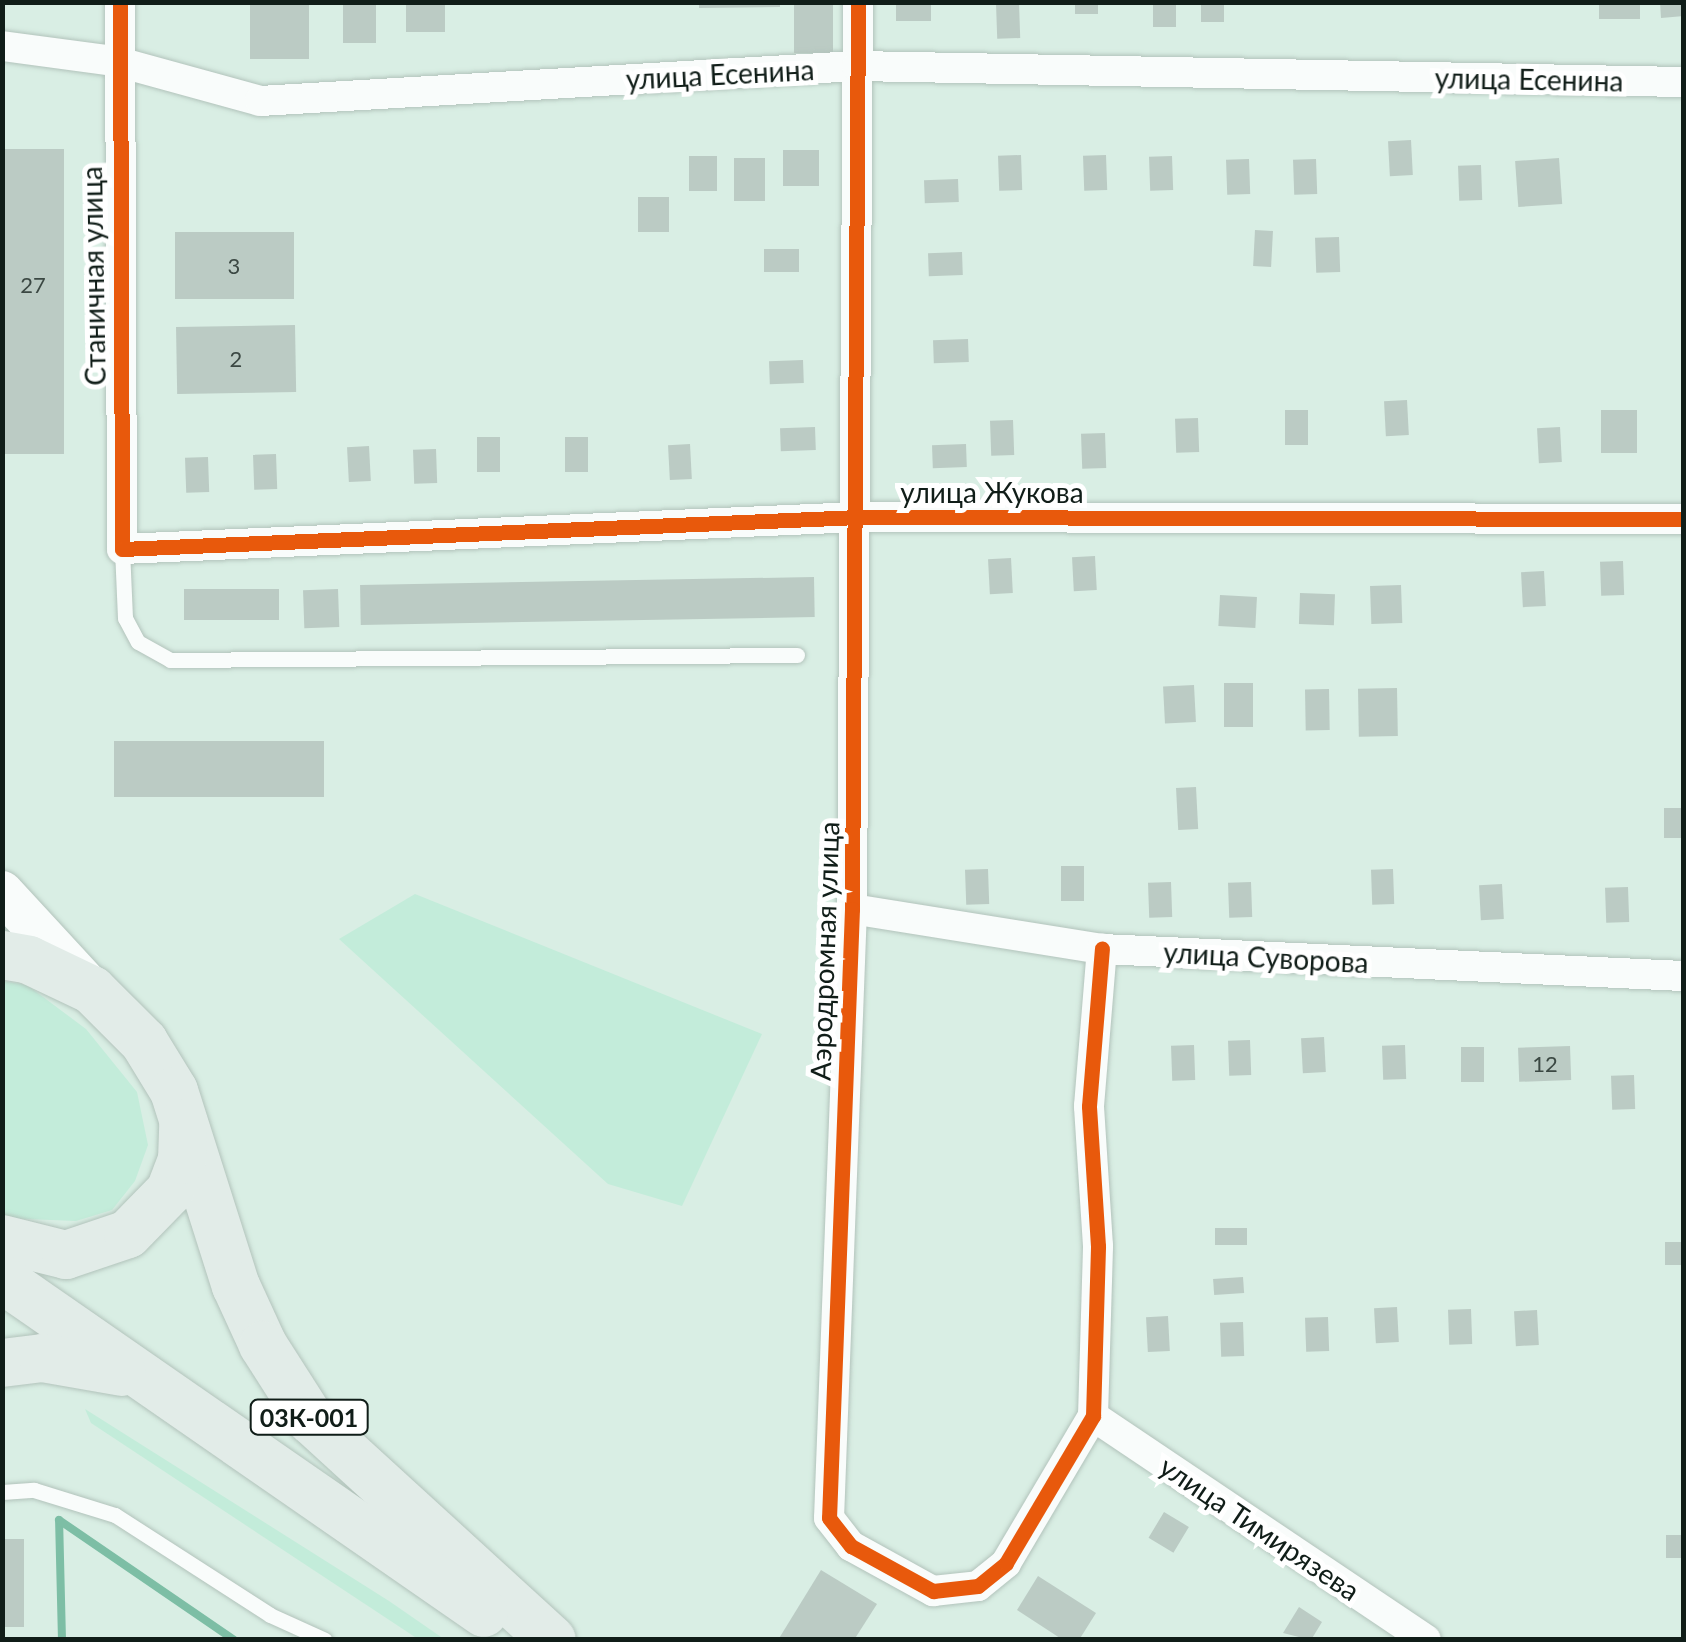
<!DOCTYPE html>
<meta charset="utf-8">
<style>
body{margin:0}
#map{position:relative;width:1686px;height:1642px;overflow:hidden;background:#d9eee4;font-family:Lato,sans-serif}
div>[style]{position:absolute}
.green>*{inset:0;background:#c3ecda}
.stream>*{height:8px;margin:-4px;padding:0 4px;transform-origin:4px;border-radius:4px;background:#7dbea5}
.building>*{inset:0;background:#bbcbc4;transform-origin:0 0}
.roads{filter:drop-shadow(0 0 2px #b2c3bb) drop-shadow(0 0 2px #b2c3bb)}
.lane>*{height:15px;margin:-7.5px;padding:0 7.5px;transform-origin:7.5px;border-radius:7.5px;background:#f9fcfb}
.street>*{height:30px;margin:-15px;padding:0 15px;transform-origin:15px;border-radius:15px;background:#f9fcfb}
.secondary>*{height:42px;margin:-21px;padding:0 21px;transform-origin:21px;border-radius:21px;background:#f9fcfb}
.primary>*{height:48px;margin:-24px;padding:0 24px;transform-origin:24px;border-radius:24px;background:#e2ece8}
.cycleway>*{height:15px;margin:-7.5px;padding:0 7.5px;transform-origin:7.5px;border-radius:7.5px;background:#e8590c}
span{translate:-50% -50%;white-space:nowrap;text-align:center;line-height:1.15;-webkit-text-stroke:10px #fff;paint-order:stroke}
.number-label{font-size:22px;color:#3b4843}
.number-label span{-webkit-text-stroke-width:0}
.shield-label span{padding:2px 8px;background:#fff;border:2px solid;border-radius:8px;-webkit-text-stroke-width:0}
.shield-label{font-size:25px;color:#101d18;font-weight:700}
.street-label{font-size:28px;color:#101d18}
.frame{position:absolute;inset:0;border:5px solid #101d18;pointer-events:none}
</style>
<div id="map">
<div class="green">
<div style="clip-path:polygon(415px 894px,762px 1034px,682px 1206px,608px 1184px,339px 939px)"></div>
<div style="clip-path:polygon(3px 981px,27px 985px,86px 1029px,137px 1092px,148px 1145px,135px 1181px,112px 1210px,76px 1221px,3px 1218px)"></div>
<div style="clip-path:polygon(85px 1409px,389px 1601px,444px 1639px,418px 1639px,91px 1423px)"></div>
</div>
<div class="stream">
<div style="left:62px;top:1640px;width:120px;rotate:-91.4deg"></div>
<div style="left:59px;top:1520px;width:212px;rotate:34.4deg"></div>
</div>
<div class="building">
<div style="left:250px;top:2px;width:59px;height:57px"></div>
<div style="left:343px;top:2px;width:33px;height:41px"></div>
<div style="left:406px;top:2px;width:39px;height:30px"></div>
<div style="clip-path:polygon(699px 2px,780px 2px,780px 7px,699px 8px)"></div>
<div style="left:794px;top:2px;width:39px;height:51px"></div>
<div style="left:896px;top:2px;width:35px;height:19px"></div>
<div style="left:1075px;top:2px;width:23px;height:12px"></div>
<div style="left:1153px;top:2px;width:23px;height:25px"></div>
<div style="left:1201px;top:2px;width:23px;height:20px"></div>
<div style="left:1599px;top:2px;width:41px;height:17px"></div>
<div style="clip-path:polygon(1660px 2px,1684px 2px,1684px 16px,1661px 18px)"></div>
<div style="left:1019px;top:3px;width:35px;height:23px;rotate:88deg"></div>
<div style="left:1411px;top:140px;width:35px;height:23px;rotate:87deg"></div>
<div style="left:2px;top:149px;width:62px;height:305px"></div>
<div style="left:783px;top:150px;width:36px;height:36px"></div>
<div style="left:1021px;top:155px;width:35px;height:23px;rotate:88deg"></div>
<div style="left:1106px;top:155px;width:35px;height:23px;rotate:88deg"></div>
<div style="left:689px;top:156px;width:28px;height:35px"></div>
<div style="left:1172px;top:156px;width:34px;height:23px;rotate:88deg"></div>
<div style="left:734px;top:158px;width:31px;height:43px"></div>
<div style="left:1559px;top:158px;width:46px;height:44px;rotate:86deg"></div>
<div style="left:1249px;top:159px;width:35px;height:23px;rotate:88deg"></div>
<div style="left:1316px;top:159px;width:35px;height:23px;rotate:88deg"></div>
<div style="left:1481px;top:165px;width:35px;height:23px;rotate:88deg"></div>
<div style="left:958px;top:179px;width:23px;height:34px;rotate:88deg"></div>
<div style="left:638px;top:197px;width:31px;height:35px"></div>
<div style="left:1255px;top:230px;width:18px;height:36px;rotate:3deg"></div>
<div style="left:294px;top:232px;width:67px;height:119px;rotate:90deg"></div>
<div style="left:1339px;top:237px;width:35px;height:24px;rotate:88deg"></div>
<div style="left:799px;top:249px;width:23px;height:35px;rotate:90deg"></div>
<div style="left:962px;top:252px;width:23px;height:34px;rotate:88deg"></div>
<div style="left:295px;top:325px;width:67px;height:119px;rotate:89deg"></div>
<div style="left:968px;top:339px;width:23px;height:35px;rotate:88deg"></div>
<div style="left:803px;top:360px;width:23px;height:34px;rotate:88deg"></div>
<div style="left:1407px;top:400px;width:35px;height:23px;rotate:87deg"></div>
<div style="left:1285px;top:410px;width:23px;height:35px"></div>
<div style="left:1601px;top:410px;width:36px;height:43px"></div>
<div style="left:1198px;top:418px;width:34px;height:23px;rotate:88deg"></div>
<div style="left:1013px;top:420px;width:35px;height:23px;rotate:88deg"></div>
<div style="left:815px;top:427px;width:23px;height:35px;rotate:88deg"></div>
<div style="left:1560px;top:427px;width:35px;height:23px;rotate:87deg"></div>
<div style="left:1105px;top:433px;width:35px;height:24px;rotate:88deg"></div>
<div style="left:477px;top:437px;width:23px;height:35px"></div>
<div style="left:565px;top:437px;width:23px;height:35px"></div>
<div style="left:690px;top:444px;width:35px;height:22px;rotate:87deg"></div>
<div style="left:966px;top:444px;width:23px;height:34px;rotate:88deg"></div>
<div style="left:369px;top:446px;width:35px;height:22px;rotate:87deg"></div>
<div style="left:436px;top:449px;width:34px;height:23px;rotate:88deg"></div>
<div style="left:276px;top:454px;width:35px;height:23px;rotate:88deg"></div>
<div style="left:208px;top:457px;width:35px;height:23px;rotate:88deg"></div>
<div style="left:1095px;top:556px;width:34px;height:23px;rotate:87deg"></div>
<div style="left:1011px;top:558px;width:35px;height:23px;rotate:87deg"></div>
<div style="left:1623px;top:561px;width:34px;height:23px;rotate:88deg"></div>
<div style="left:1544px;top:571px;width:35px;height:23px;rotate:87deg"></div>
<div style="left:814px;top:577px;width:40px;height:454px;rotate:89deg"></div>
<div style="left:1401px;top:585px;width:38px;height:31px;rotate:88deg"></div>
<div style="left:279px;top:589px;width:31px;height:95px;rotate:90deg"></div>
<div style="left:338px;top:589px;width:38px;height:35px;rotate:88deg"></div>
<div style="left:1300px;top:593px;width:35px;height:31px;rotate:2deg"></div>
<div style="left:1220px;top:595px;width:37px;height:31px;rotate:3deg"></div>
<div style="left:1224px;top:683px;width:29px;height:44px"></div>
<div style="left:1194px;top:685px;width:37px;height:31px;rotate:87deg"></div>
<div style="left:1397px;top:688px;width:48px;height:39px;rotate:89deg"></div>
<div style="left:1329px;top:689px;width:41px;height:24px;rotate:89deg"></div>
<div style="left:114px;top:741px;width:210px;height:56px"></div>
<div style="left:1196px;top:787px;width:42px;height:20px;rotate:87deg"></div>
<div style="left:1684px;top:808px;width:30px;height:20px;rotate:90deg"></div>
<div style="left:1061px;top:866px;width:23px;height:35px"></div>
<div style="left:988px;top:869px;width:35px;height:23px;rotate:88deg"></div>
<div style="left:1393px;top:869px;width:35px;height:22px;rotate:88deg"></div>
<div style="left:1171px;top:882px;width:35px;height:23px;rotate:88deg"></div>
<div style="left:1251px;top:882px;width:35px;height:23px;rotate:88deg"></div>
<div style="left:1502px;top:884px;width:35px;height:23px;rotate:87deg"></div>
<div style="left:1628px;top:887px;width:35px;height:23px;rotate:88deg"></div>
<div style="left:1324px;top:1037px;width:35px;height:23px;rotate:87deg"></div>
<div style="left:1250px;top:1040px;width:35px;height:22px;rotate:88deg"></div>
<div style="left:1194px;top:1045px;width:35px;height:23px;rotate:88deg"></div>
<div style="left:1405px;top:1045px;width:34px;height:23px;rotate:88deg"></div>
<div style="left:1570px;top:1046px;width:34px;height:52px;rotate:88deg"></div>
<div style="left:1461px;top:1047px;width:23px;height:35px"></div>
<div style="left:1634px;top:1075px;width:34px;height:23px;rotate:88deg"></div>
<div style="left:1247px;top:1228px;width:17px;height:32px;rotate:90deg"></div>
<div style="left:1684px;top:1242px;width:23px;height:19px;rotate:90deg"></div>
<div style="left:1243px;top:1277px;width:16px;height:30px;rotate:86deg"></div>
<div style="left:1397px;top:1307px;width:35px;height:23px;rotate:87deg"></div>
<div style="left:1471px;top:1309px;width:35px;height:23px;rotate:88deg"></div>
<div style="left:1537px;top:1310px;width:35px;height:23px;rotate:87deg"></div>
<div style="left:1168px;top:1316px;width:35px;height:22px;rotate:87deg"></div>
<div style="left:1328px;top:1317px;width:34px;height:23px;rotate:88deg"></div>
<div style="left:1243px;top:1322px;width:34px;height:23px;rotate:88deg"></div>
<div style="left:1164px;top:1512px;width:29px;height:30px;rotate:31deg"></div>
<div style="left:1666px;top:1535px;width:18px;height:23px"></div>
<div style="left:2px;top:1539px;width:22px;height:88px"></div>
<div style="clip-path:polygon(821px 1570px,877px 1604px,854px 1640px,778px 1640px)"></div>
<div style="clip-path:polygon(1038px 1576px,1096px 1613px,1079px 1640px,1063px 1640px,1017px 1610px)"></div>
<div style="clip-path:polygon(1299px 1607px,1322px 1622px,1311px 1640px,1283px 1633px)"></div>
</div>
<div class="roads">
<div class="lane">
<div style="left:122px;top:549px;width:69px;rotate:87.5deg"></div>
<div style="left:125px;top:618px;width:27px;rotate:62deg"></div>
<div style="left:138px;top:642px;width:37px;rotate:29deg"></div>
<div style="left:170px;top:660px;width:627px;rotate:-0.46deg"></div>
<div style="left:2px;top:1492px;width:32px;rotate:-4deg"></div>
<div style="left:34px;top:1490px;width:85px;rotate:17.2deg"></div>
<div style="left:115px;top:1515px;width:184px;rotate:32.8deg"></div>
<div style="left:270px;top:1615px;width:60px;rotate:24.4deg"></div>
</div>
<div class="street">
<div style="left:120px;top:2px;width:547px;rotate:89.79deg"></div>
<div style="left:122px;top:549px;width:737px;rotate:-2.49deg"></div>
<div style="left:858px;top:517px;width:826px;rotate:0.14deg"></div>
<div style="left:858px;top:2px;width:907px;rotate:90.38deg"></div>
<div style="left:852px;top:909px;width:609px;rotate:92.16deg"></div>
<div style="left:829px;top:1518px;width:36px;rotate:52deg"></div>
<div style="left:851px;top:1546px;width:94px;rotate:28.8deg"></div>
<div style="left:933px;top:1591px;width:45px;rotate:-6.3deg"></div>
<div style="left:978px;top:1586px;width:36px;rotate:-39deg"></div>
<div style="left:1006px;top:1563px;width:171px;rotate:-59.4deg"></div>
<div style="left:1093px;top:1416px;width:170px;rotate:-88.3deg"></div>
<div style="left:1098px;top:1246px;width:140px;rotate:-93.7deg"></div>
<div style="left:1089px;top:1106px;width:158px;rotate:-85.3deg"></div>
<div style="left:2px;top:46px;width:114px;rotate:7.6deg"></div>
<div style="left:115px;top:61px;width:150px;rotate:15.4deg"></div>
<div style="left:260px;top:101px;width:598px;rotate:-3.36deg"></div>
<div style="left:857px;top:66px;width:827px;rotate:1.11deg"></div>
<div style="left:852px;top:909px;width:253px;rotate:9.1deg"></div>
<div style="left:1102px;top:949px;width:583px;rotate:2.66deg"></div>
<div style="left:1093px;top:1416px;width:401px;rotate:33.9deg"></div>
</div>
<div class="secondary">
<div style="left:2px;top:892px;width:122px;rotate:47.3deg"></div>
</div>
<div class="primary">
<div style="left:2px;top:955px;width:27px;rotate:10deg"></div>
<div style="left:29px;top:960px;width:70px;rotate:25.5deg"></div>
<div style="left:92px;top:990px;width:74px;rotate:45deg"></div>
<div style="left:144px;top:1042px;width:57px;rotate:58.5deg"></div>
<div style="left:174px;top:1091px;width:205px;rotate:72.4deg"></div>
<div style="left:236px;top:1286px;width:65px;rotate:65.4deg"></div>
<div style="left:263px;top:1345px;width:89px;rotate:57.4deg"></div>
<div style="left:311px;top:1420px;width:326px;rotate:42.4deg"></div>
<div style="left:2px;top:1239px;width:66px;rotate:14deg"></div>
<div style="left:66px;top:1255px;width:65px;rotate:-18.7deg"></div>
<div style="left:128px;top:1234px;width:60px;rotate:-45.7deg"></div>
<div style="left:170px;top:1191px;width:33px;rotate:-69deg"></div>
<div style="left:182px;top:1160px;width:37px;rotate:-88deg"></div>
<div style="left:2px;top:1279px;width:586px;rotate:34.72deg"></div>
<div style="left:2px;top:1363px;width:41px;rotate:-7deg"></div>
<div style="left:43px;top:1358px;width:80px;rotate:10deg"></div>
</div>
</div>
<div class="cycleway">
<div style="left:120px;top:2px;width:547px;rotate:89.79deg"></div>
<div style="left:122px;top:549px;width:737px;rotate:-2.49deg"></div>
<div style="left:858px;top:517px;width:826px;rotate:0.14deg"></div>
<div style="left:858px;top:2px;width:907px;rotate:90.38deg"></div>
<div style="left:852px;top:909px;width:609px;rotate:92.16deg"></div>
<div style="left:829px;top:1518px;width:36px;rotate:52deg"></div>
<div style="left:851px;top:1546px;width:94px;rotate:28.8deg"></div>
<div style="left:933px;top:1591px;width:45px;rotate:-6.3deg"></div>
<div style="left:978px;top:1586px;width:36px;rotate:-39deg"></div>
<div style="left:1006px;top:1563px;width:171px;rotate:-59.4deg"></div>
<div style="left:1093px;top:1416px;width:170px;rotate:-88.3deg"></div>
<div style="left:1098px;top:1246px;width:140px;rotate:-93.7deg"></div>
<div style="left:1089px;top:1106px;width:158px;rotate:-85.3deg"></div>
</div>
<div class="number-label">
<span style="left:234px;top:266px">3</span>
<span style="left:33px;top:285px">27</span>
<span style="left:236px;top:359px">2</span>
<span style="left:1545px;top:1064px">12</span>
</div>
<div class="shield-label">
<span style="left:309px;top:1417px">03К-001</span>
</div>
<div class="street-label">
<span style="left:720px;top:74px;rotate:-3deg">улица Есенина</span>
<span style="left:1529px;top:79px;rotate:1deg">улица Есенина</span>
<span style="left:93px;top:276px;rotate:-91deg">Станичная улица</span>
<span style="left:992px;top:492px">улица Жукова</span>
<span style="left:824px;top:951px;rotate:-88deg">Аэродромная улица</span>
<span style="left:1266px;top:957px;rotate:3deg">улица Суворова</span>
<span style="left:1260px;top:1528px;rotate:34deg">улица Тимирязева</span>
</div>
<div class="frame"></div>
</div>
